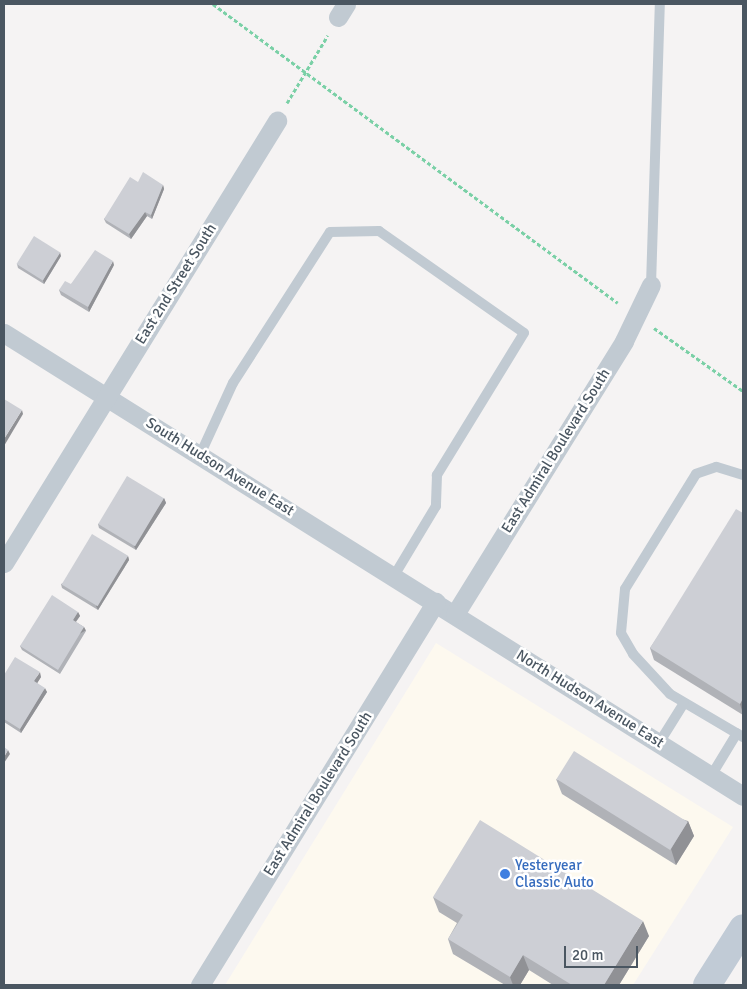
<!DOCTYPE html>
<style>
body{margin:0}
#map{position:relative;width:747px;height:989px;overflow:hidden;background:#f5f3f3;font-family:Signika,sans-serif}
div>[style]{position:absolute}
.commercial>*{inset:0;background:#fdf9ef}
.path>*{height:3px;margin-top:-1.5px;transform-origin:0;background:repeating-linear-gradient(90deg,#7ad0a6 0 4px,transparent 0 6.5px)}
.lane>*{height:10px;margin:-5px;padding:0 5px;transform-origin:5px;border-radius:5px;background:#c1cad2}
.street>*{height:19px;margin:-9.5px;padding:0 9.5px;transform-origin:9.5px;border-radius:9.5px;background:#c1cad2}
.secondary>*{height:28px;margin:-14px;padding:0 14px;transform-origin:14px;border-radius:14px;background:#c1cbd6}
.wall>*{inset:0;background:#b0b2b7}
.shaded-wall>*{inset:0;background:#909195;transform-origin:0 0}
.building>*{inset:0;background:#cdcfd5;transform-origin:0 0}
.dots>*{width:14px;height:14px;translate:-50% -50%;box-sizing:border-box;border:2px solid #fff;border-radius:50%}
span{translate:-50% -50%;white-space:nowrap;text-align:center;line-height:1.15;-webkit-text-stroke:5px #fff;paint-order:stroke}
.street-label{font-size:15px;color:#4a5661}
.shop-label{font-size:15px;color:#366cbe}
.left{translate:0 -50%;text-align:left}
.frame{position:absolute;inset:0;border:5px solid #4a5661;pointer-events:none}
.scale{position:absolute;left:564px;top:946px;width:74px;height:22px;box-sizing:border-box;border:2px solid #4a5661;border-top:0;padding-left:6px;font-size:15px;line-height:18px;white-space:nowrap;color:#4a5661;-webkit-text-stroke:4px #fff;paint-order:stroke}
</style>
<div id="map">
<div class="commercial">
<div style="clip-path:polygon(436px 643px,733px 827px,633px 985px,225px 985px)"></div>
</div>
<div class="path">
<div style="left:213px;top:4px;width:503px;rotate:36.44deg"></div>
<div style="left:287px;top:103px;width:79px;rotate:-58.9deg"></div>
<div style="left:654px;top:328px;width:109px;rotate:35.3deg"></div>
</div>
<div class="lane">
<div style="left:651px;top:285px;width:281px;rotate:-88.2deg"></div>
<div style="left:200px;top:455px;width:79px;rotate:-65.4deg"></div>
<div style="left:233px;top:383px;width:179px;rotate:-57.3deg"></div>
<div style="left:330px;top:232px;width:49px;rotate:-1.2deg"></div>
<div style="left:379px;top:231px;width:177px;rotate:35.1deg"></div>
<div style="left:524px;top:333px;width:167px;rotate:121.5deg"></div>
<div style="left:437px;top:475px;width:31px;rotate:92deg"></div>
<div style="left:436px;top:506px;width:82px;rotate:121deg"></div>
<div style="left:743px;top:475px;width:28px;rotate:-163deg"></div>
<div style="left:716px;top:467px;width:21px;rotate:161deg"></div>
<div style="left:696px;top:474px;width:135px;rotate:121.7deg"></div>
<div style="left:625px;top:589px;width:44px;rotate:95.2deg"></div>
<div style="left:621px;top:633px;width:24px;rotate:60deg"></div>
<div style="left:633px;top:654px;width:54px;rotate:47.2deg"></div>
<div style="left:670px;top:694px;width:85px;rotate:30.5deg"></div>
<div style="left:659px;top:743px;width:47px;rotate:-58deg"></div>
<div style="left:711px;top:776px;width:50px;rotate:-58.8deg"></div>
</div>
<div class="street">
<div style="left:338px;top:17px;width:15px;rotate:-58deg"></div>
<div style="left:4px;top:333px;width:872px;rotate:32.07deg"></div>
<div style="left:4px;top:563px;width:520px;rotate:-58.3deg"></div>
<div style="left:455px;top:614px;width:321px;rotate:-58.2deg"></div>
<div style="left:624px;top:341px;width:62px;rotate:-64.3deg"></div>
<div style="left:200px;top:985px;width:450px;rotate:-58.4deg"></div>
</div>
<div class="secondary">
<div style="left:707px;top:985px;width:67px;rotate:-57.7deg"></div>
</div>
<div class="wall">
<div style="clip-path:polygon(138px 182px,163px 185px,164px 189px,152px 219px,147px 216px,131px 239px,106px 223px,104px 219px)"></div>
<div style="clip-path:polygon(61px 256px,44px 284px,18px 268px,17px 264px)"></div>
<div style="clip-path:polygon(114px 265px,89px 312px,61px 295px,59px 290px,71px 284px)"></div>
<div style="clip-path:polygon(164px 498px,166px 503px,136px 550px,99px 528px,98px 524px)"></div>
<div style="clip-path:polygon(743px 513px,743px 715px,654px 660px,650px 648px)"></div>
<div style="clip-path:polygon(128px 556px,129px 560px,98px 610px,62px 588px,61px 584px)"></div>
<div style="clip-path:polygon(78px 612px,80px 616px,76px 622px,84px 627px,86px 631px,60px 674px,22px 650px,20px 646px)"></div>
<div style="clip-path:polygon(4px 675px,41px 677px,37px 683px,47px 692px,21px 733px,4px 722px)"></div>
<div style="clip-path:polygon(556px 779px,688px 821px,694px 836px,676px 865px,562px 794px)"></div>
<div style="clip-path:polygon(433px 897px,649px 936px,619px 985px,553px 985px,529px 970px,520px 985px,505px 985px,453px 954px,448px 939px,457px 923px,439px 912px)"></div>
</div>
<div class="shaded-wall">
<div style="clip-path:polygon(163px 185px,164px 189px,152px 219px,151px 215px)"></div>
<div style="clip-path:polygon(145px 212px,147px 216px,131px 239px,129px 234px)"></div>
<div style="clip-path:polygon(60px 252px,61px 256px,44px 284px,43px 280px)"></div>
<div style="clip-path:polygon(113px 261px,114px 265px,89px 312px,88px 307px)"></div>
<div style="clip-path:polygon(22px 410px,23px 414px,4px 446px,4px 439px)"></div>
<div style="clip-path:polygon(164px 498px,166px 503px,136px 550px,134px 546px)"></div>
<div style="clip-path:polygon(128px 556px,129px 560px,98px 610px,96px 606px)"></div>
<div style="clip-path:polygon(78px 612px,80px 616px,74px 624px,73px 620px)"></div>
<div style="left:84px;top:627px;width:4px;height:50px;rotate:63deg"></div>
<div style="clip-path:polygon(40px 672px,41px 677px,36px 685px,34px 681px)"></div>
<div style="clip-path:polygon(45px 688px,47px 692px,21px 733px,20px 729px)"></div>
<div style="clip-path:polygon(743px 698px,743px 714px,740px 704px)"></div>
<div style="clip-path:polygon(8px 750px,10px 754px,4px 763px,4px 757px)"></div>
<div style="clip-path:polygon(688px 821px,694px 836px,676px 865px,671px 849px)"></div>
<div style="clip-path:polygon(643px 921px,649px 936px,619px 985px,604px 985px)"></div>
<div style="clip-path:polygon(523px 955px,529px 970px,520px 985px,513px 985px,510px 977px)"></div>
</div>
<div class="building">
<div style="clip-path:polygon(143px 172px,163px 185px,151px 215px,145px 212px,129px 234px,104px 219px,130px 177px,138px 182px)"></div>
<div style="left:34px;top:236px;width:31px;height:33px;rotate:32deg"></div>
<div style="clip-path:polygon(95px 250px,113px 261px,88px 307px,59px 290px,65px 281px,71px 284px)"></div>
<div style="clip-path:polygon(4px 399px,22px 410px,4px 439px)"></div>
<div style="left:127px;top:476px;width:43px;height:56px;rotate:31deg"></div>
<div style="clip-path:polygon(736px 509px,743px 513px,743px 698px,740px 704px,650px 648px)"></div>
<div style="left:92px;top:534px;width:42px;height:59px;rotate:31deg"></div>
<div style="clip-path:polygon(52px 595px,78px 612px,73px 620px,84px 627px,58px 670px,20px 646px)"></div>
<div style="clip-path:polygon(15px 657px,40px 672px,34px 681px,45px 688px,20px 729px,4px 719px,4px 675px)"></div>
<div style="clip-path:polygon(4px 747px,8px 750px,4px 757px)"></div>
<div style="left:574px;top:751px;width:134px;height:33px;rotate:32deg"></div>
<div style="clip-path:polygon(480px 820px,643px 921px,604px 985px,572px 985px,523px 955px,510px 977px,448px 939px,463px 915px,433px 897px)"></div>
</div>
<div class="dots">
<div style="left:505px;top:874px;background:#3f7fe0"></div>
</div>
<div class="street-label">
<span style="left:176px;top:284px;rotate:-58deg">East 2nd Street South</span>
<span style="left:556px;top:451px;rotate:-58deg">East Admiral Boulevard South</span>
<span style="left:220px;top:467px;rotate:32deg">South Hudson Avenue East</span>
<span style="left:590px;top:699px;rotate:32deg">North Hudson Avenue East</span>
<span style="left:318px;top:794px;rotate:-58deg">East Admiral Boulevard South</span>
</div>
<div class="shop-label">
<span class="left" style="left:515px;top:874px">Yesteryear<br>Classic Auto</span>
</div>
<div class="frame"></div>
<div class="scale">20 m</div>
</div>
